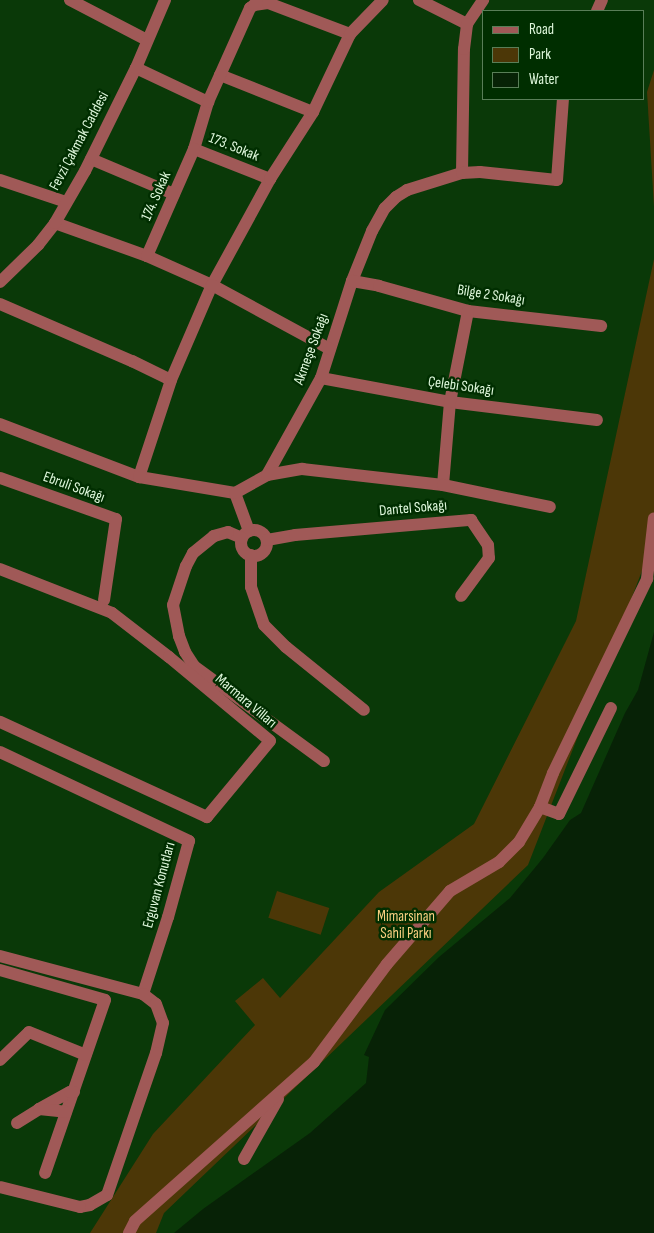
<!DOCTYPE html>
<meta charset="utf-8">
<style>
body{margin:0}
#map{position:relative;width:654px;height:1233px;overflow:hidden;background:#0a3908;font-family:"Sofia Sans Condensed",sans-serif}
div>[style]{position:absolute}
.green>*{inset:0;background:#4c3707;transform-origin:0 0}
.water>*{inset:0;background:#072206}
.minor>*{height:12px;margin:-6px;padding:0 6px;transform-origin:6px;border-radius:6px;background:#a05957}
.minor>.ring{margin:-6px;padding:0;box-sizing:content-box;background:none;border:12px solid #a05957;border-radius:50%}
span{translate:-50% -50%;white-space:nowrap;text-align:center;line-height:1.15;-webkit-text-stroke:5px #002e00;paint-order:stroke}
.street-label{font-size:15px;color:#def7db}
.park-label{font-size:15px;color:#f9cf81}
.legend{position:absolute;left:482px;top:10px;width:162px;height:90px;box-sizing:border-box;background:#002e00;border:1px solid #597e58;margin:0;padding:6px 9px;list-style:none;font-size:15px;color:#def7db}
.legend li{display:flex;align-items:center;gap:10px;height:25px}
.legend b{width:25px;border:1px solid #597e58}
</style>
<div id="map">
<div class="green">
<div style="clip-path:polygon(654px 70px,654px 207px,647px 92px)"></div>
<div style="clip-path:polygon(654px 259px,654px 540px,528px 865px,164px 1213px,156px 1233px,90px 1233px,153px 1134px,255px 1025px,235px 1001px,263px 978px,280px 998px,379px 892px,474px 824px,576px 621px)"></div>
<div style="left:277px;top:891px;width:55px;height:28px;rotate:18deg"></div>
</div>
<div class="water">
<div style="clip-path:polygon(654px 632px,654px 1233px,174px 1233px,203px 1209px,310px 1133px,366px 1083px,369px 1057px,364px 1055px,385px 1010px,439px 957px,510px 898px,543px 858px,570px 820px,581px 813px,625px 713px,638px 690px)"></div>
</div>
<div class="minor">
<div style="left:70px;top:0;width:87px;rotate:27.5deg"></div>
<div style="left:419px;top:0;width:54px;rotate:26.6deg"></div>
<div style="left:467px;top:24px;width:29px;rotate:-56deg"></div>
<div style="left:597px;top:11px;width:12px;rotate:-66deg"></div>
<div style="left:136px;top:68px;width:80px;rotate:25.3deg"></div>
<div style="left:208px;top:102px;width:49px;rotate:106.6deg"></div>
<div style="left:194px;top:149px;width:82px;rotate:21.5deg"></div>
<div style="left:220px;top:75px;width:100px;rotate:21.7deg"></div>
<div style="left:208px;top:102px;width:103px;rotate:-65.9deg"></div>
<div style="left:250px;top:8px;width:5px;rotate:-37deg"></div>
<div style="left:254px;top:5px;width:14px;rotate:-8deg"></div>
<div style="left:268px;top:3px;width:88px;rotate:20.7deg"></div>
<div style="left:91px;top:159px;width:90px;rotate:22.9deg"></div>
<div style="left:462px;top:173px;width:124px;rotate:-89.1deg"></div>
<div style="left:464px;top:49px;width:25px;rotate:-83deg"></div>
<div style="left:0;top:180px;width:70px;rotate:18.4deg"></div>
<div style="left:55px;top:223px;width:98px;rotate:19.7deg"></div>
<div style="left:147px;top:256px;width:71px;rotate:24deg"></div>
<div style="left:212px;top:285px;width:121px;rotate:-61.3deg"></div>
<div style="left:270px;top:179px;width:80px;rotate:-57.3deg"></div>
<div style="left:313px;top:112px;width:86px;rotate:-64.6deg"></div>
<div style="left:350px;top:34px;width:47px;rotate:-45.9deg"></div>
<div style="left:147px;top:256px;width:117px;rotate:-66.3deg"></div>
<div style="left:352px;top:281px;width:54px;rotate:-68.2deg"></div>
<div style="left:372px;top:231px;width:26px;rotate:-61deg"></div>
<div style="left:385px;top:208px;width:16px;rotate:-45deg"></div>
<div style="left:396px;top:197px;width:13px;rotate:-32deg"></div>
<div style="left:407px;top:190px;width:58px;rotate:-17.2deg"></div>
<div style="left:462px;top:173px;width:18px;rotate:-3deg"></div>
<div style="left:480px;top:172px;width:77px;rotate:5.9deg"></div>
<div style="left:557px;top:180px;width:81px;rotate:-85.8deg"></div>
<div style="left:0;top:282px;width:53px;rotate:-44.2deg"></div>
<div style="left:38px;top:245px;width:28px;rotate:-52deg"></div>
<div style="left:55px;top:223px;width:60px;rotate:-60deg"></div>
<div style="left:85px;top:171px;width:115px;rotate:-63.7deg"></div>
<div style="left:136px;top:68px;width:74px;rotate:-66.9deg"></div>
<div style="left:0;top:304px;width:144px;rotate:23.4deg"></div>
<div style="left:132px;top:361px;width:43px;rotate:26deg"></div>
<div style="left:321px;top:378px;width:131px;rotate:10.5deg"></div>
<div style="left:450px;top:402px;width:148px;rotate:7deg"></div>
<div style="left:0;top:424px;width:149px;rotate:20.9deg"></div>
<div style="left:267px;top:475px;width:111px;rotate:-60.9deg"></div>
<div style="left:321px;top:378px;width:102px;rotate:-72.3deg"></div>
<div style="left:352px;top:281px;width:27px;rotate:10deg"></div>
<div style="left:379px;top:286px;width:92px;rotate:15.7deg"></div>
<div style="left:468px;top:311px;width:134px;rotate:6.4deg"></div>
<div style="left:0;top:478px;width:123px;rotate:19.5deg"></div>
<div style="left:116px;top:519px;width:82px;rotate:98.4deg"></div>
<div style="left:443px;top:485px;width:83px;rotate:-85.2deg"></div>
<div style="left:450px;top:402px;width:93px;rotate:-78.8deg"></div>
<div style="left:235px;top:493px;width:97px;rotate:-170.5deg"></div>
<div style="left:139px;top:477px;width:102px;rotate:-71.7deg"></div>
<div style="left:171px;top:380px;width:103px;rotate:-66.7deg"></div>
<div style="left:212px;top:285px;width:134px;rotate:28.5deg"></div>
<div class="ring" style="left:241px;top:530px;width:14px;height:14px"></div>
<div style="left:249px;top:531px;width:40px;rotate:-110.2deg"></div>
<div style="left:235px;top:493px;width:37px;rotate:-29deg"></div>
<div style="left:267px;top:475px;width:36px;rotate:-10deg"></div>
<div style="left:302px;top:469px;width:142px;rotate:6.5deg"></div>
<div style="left:443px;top:485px;width:109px;rotate:11.6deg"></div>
<div style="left:242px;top:538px;width:15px;rotate:-157deg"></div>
<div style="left:228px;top:532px;width:15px;rotate:164deg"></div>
<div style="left:214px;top:536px;width:27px;rotate:141deg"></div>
<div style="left:193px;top:553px;width:15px;rotate:118deg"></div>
<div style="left:186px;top:566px;width:41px;rotate:108.4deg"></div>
<div style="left:173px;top:605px;width:32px;rotate:79deg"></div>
<div style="left:179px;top:636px;width:17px;rotate:69deg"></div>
<div style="left:185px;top:652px;width:17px;rotate:57deg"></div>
<div style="left:194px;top:666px;width:161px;rotate:36.2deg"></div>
<div style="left:267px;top:540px;width:28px;rotate:-10deg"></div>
<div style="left:295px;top:535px;width:177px;rotate:-4.9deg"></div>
<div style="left:471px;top:520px;width:30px;rotate:56deg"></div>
<div style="left:488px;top:545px;width:13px;rotate:86deg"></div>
<div style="left:489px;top:558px;width:47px;rotate:126.4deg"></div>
<div style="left:251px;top:555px;width:32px;rotate:90deg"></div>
<div style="left:251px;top:587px;width:40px;rotate:71.1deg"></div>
<div style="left:264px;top:625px;width:31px;rotate:45deg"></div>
<div style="left:286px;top:647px;width:100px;rotate:38.9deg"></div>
<div style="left:0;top:569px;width:120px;rotate:21.4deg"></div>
<div style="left:112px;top:613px;width:72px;rotate:37.7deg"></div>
<div style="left:169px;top:657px;width:131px;rotate:39.7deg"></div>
<div style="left:270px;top:741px;width:99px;rotate:129.7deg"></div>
<div style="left:207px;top:817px;width:228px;rotate:-155.3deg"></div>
<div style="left:0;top:752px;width:209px;rotate:25.2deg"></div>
<div style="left:189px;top:841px;width:79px;rotate:105.4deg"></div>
<div style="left:168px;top:917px;width:81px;rotate:108deg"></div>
<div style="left:540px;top:807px;width:20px;rotate:20deg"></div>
<div style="left:559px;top:814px;width:118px;rotate:-63.9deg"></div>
<div style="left:0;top:956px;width:148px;rotate:14.9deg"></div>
<div style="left:143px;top:994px;width:16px;rotate:38deg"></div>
<div style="left:156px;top:1004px;width:20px;rotate:70deg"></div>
<div style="left:163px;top:1023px;width:31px;rotate:103deg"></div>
<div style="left:156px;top:1053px;width:150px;rotate:109deg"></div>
<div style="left:107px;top:1195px;width:20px;rotate:150deg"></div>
<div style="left:90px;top:1205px;width:10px;rotate:169deg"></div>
<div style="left:80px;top:1207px;width:82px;rotate:-166deg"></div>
<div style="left:0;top:970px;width:109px;rotate:15.9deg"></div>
<div style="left:105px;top:1000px;width:183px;rotate:109.1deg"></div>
<div style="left:0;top:1060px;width:40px;rotate:-44deg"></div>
<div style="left:29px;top:1032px;width:61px;rotate:22deg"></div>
<div style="left:39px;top:1109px;width:35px;rotate:-29deg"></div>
<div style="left:70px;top:1092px;width:4px"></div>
<div style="left:17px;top:1123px;width:26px;rotate:-32deg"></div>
<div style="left:39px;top:1109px;width:27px;rotate:6deg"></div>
<div style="left:244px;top:1159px;width:69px;rotate:-60.5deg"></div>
<div style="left:129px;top:1233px;width:13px;rotate:-63deg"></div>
<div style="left:135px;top:1221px;width:239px;rotate:-41.6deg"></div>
<div style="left:314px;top:1062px;width:122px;rotate:-53.3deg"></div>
<div style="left:387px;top:964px;width:96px;rotate:-49.2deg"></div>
<div style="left:450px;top:891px;width:57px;rotate:-30.6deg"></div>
<div style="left:499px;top:862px;width:28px;rotate:-45deg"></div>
<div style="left:519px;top:842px;width:41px;rotate:-59deg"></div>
<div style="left:540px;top:807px;width:36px;rotate:-69deg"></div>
<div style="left:553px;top:773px;width:216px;rotate:-64.1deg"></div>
<div style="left:647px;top:579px;width:61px;rotate:-83.5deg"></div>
</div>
<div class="street-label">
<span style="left:79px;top:141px;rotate:-62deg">Fevzi Çakmak Caddesi</span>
<span style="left:234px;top:147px;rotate:22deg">173. Sokak</span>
<span style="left:156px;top:196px;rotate:-66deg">174. Sokak</span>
<span style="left:491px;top:295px;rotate:9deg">Bilge 2 Sokağı</span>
<span style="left:311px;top:349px;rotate:-70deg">Akmeşe Sokağı</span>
<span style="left:461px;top:386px;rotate:8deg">Çelebi Sokağı</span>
<span style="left:74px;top:487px;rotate:20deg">Ebruli Sokağı</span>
<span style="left:413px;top:508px;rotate:-5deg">Dantel Sokağı</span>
<span style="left:246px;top:701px;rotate:40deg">Marmara Vilları</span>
<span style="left:159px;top:885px;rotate:-75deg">Erguvan Konutları</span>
</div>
<div class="park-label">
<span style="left:406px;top:925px">Mimarsinan<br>Sahil Parkı</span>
</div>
<ul class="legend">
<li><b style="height:6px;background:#a05957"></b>Road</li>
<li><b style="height:14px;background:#4c3707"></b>Park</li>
<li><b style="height:14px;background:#072206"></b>Water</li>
</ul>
</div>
